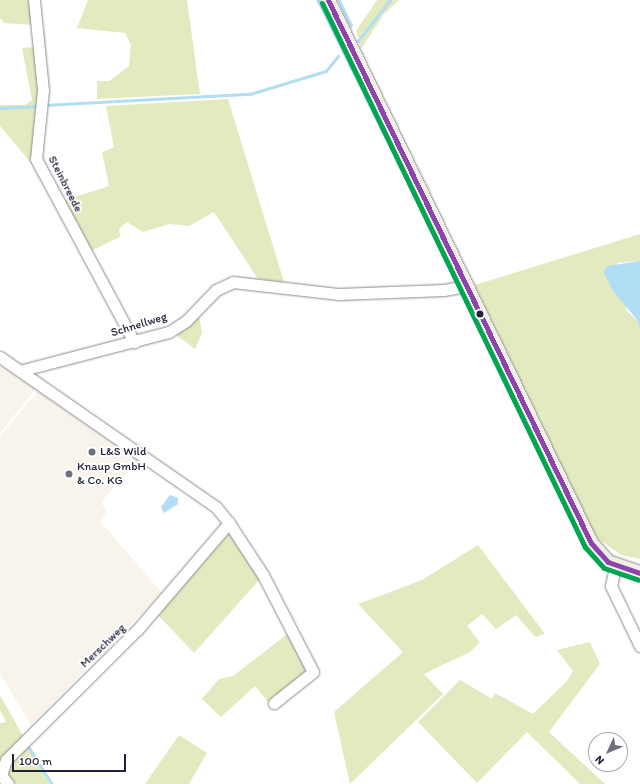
<!DOCTYPE html>
<style>
body{margin:0}
#map{position:relative;width:640px;height:784px;overflow:hidden;background:#fff;font-family:Itim,sans-serif}
div>[style]{position:absolute}
.built>*{inset:0;background:#f8f4ec}
.green>*{inset:0;background:#e3eabf}
.water>*{inset:0;background:#b1ddf5}
.stream>*{height:2.5px;margin:-1.25px;padding:0 1.25px;transform-origin:1.25px;border-radius:1.25px;background:#b1ddf5}
.roads{filter:drop-shadow(0 0 1px #8a8a8f) drop-shadow(0 0 1px #8a8a8f)}
.minor>*{height:11px;margin:-5.5px;padding:0 5.5px;transform-origin:5.5px;border-radius:5.5px;background:#fff}
.major>*{height:14px;margin:-7px;padding:0 7px;transform-origin:7px;border-radius:7px;background:#f2efe6}
.bus-1>*{height:5px;margin:-2.5px;padding:0 2.5px;transform-origin:2.5px;border-radius:2.5px;background:#8e44ad}
.bus-2>*{height:5px;margin:-2.5px;padding:0 2.5px;transform-origin:2.5px;border-radius:2.5px;background:#00a651}
.dots>*{width:11px;height:11px;translate:-50% -50%;box-sizing:border-box;border:2px solid #fff;border-radius:50%}
span{translate:-50% -50%;white-space:nowrap;text-align:center;line-height:1.15;-webkit-text-stroke:4px #fff;paint-order:stroke}
.street-label{font-size:12px;color:#22223b}
.poi-label{font-size:12px;color:#22223b}
.left{translate:0 -50%;text-align:left}
.north{position:absolute;left:588px;top:732px;width:40px;height:40px;box-sizing:border-box;background:#fff;border:1px solid #a7a7b1;border-radius:50%;rotate:226deg;font-size:11px;font-weight:700;line-height:16px;text-align:center;color:#22223b}
.north::after{content:'';display:block;margin:auto;width:14px;height:18px;background:#6f6f80;clip-path:polygon(50% 0,100% 100%,50% 72%,0 100%)}
.scale{position:absolute;left:12px;top:754px;width:114px;height:18px;box-sizing:border-box;border:2px solid #22223b;border-top:0;padding-left:5px;font-size:12px;line-height:14px;white-space:nowrap;color:#22223b;-webkit-text-stroke:3px #fff;paint-order:stroke}
</style>
<div id="map">
<div class="built">
<div style="clip-path:polygon(0 366px,36px 389px,0 433px)"></div>
<div style="clip-path:polygon(38px 391px,139px 460px,101px 502px,107px 512px,100px 521px,162px 593px,31px 725px,0 674px,0 437px)"></div>
</div>
<div class="green">
<div style="clip-path:polygon(0 0,32px 0,32px 25px,4px 23px,0 18px)"></div>
<div style="clip-path:polygon(88px 0,187px 0,200px 94px,97px 99px,97px 81px,109px 81px,129px 66px,131px 45px,125px 33px,77px 28px)"></div>
<div style="clip-path:polygon(377px 0,399px 0,384px 14px,361px 49px,356px 31px)"></div>
<div style="clip-path:polygon(35px 47px,40px 89px,31px 163px,0 126px,0 105px,25px 105px,32px 100px,22px 48px)"></div>
<div style="clip-path:polygon(228px 99px,284px 282px,258px 279px,214px 212px,189px 226px,169px 224px,143px 232px,127px 222px,119px 229px,120px 237px,89px 252px,62px 201px,109px 186px,102px 152px,114px 147px,106px 106px)"></div>
<div style="clip-path:polygon(640px 234px,640px 261px,617px 263px,627px 311px,638px 321px,640px 332px,640px 559px,621px 555px,597px 538px,475px 285px)"></div>
<div style="clip-path:polygon(199px 314px,202px 333px,195px 349px,175px 334px)"></div>
<div style="clip-path:polygon(228px 532px,260px 579px,194px 653px,156px 613px)"></div>
<div style="clip-path:polygon(478px 545px,545px 634px,535px 637px,516px 615px,496px 629px,482px 614px,467px 626px,480px 642px,470px 652px,424px 674px,443px 694px,350px 784px,334px 712px,403px 652px,358px 604px,422px 580px)"></div>
<div style="clip-path:polygon(290px 632px,307px 667px,304px 675px,269px 703px,255px 686px,221px 717px,202px 699px,219px 679px,233px 676px)"></div>
<div style="clip-path:polygon(590px 642px,600px 664px,549px 732px,605px 784px,580px 784px,527px 732px,477px 783px,418px 722px,460px 680px,492px 699px,495px 693px,533px 714px,567px 681px,573px 671px,557px 650px)"></div>
<div style="clip-path:polygon(0 695px,23px 736px,0 762px,0 723px,6px 722px,0 710px)"></div>
<div style="clip-path:polygon(179px 735px,207px 753px,189px 784px,145px 784px)"></div>
<div style="clip-path:polygon(27px 746px,28px 748px,50px 784px,12px 784px,5px 773px)"></div>
</div>
<div class="water">
<div style="clip-path:polygon(640px 261px,640px 332px,638px 321px,613px 291px,603px 271px,608px 266px)"></div>
<div style="clip-path:polygon(170px 495px,178px 498px,178px 504px,164px 513px,161px 507px)"></div>
</div>
<div class="stream">
<div style="left:318px;top:0;width:253px;rotate:63.7deg"></div>
<div style="left:339px;top:0;width:28px;rotate:64deg"></div>
<div style="left:358px;top:41px;width:52px;rotate:-52deg"></div>
<div style="left:44px;top:105px;width:206px;rotate:-3.1deg"></div>
<div style="left:250px;top:94px;width:79px;rotate:-16.8deg"></div>
<div style="left:326px;top:71px;width:19px;rotate:-51deg"></div>
<div style="left:0;top:108px;width:37px;rotate:-3deg"></div>
<div style="left:27px;top:744px;width:47px;rotate:58deg"></div>
</div>
<div class="roads">
<div class="minor">
<div style="left:34px;top:0;width:90px;rotate:84.3deg"></div>
<div style="left:43px;top:90px;width:69px;rotate:95.8deg"></div>
<div style="left:36px;top:159px;width:208px;rotate:61.8deg"></div>
<div style="left:0;top:357px;width:263px;rotate:34.8deg"></div>
<div style="left:216px;top:507px;width:21px;rotate:51deg"></div>
<div style="left:229px;top:523px;width:62px;rotate:56.8deg"></div>
<div style="left:263px;top:575px;width:109px;rotate:62.7deg"></div>
<div style="left:313px;top:672px;width:50px;rotate:141.5deg"></div>
<div style="left:23px;top:370px;width:151px;rotate:-14.6deg"></div>
<div style="left:169px;top:332px;width:20px;rotate:-33deg"></div>
<div style="left:186px;top:321px;width:43px;rotate:-45.9deg"></div>
<div style="left:216px;top:290px;width:19px;rotate:-25deg"></div>
<div style="left:233px;top:282px;width:107px;rotate:6.5deg"></div>
<div style="left:339px;top:294px;width:105px;rotate:-2.2deg"></div>
<div style="left:444px;top:290px;width:22px;rotate:-10deg"></div>
<div style="left:615px;top:567px;width:19px;rotate:102deg"></div>
<div style="left:611px;top:586px;width:67px;rotate:64.2deg"></div>
<div style="left:8px;top:784px;width:11px;rotate:-128deg"></div>
<div style="left:1px;top:775px;width:16px;rotate:-72deg"></div>
<div style="left:6px;top:760px;width:186px;rotate:-44.8deg"></div>
<div style="left:138px;top:629px;width:140px;rotate:-49.4deg"></div>
</div>
<div class="major">
<div style="left:328px;top:0;width:603px;rotate:64.16deg"></div>
<div style="left:591px;top:543px;width:25px;rotate:48deg"></div>
<div style="left:608px;top:562px;width:34px;rotate:19deg"></div>
</div>
</div>
<div class="bus-1">
<div style="left:328px;top:0;width:603px;rotate:64.16deg"></div>
<div style="left:591px;top:543px;width:25px;rotate:48deg"></div>
<div style="left:608px;top:562px;width:34px;rotate:19deg"></div>
</div>
<div class="bus-2">
<div style="left:322px;top:3px;width:604px;rotate:64.2deg"></div>
<div style="left:585px;top:547px;width:28px;rotate:48deg"></div>
<div style="left:604px;top:568px;width:36px;rotate:19deg"></div>
</div>
<div class="dots">
<div style="left:480px;top:314px;background:#22223b"></div>
<div style="left:92px;top:452px;background:#6f6f80"></div>
<div style="left:69px;top:474px;background:#6f6f80"></div>
</div>
<div class="street-label">
<span style="left:65px;top:184px;rotate:63deg">Steinbreede</span>
<span style="left:139px;top:325px;rotate:-17deg">Schnellweg</span>
<span style="left:103px;top:646px;rotate:-44deg">Merschweg</span>
</div>
<div class="poi-label">
<span class="left" style="left:100px;top:452px">L&amp;S Wild</span>
<span class="left" style="left:77px;top:474px">Knaup GmbH<br>&amp; Co. KG</span>
</div>
<div class="north">N</div>
<div class="scale">100 m</div>
</div>
